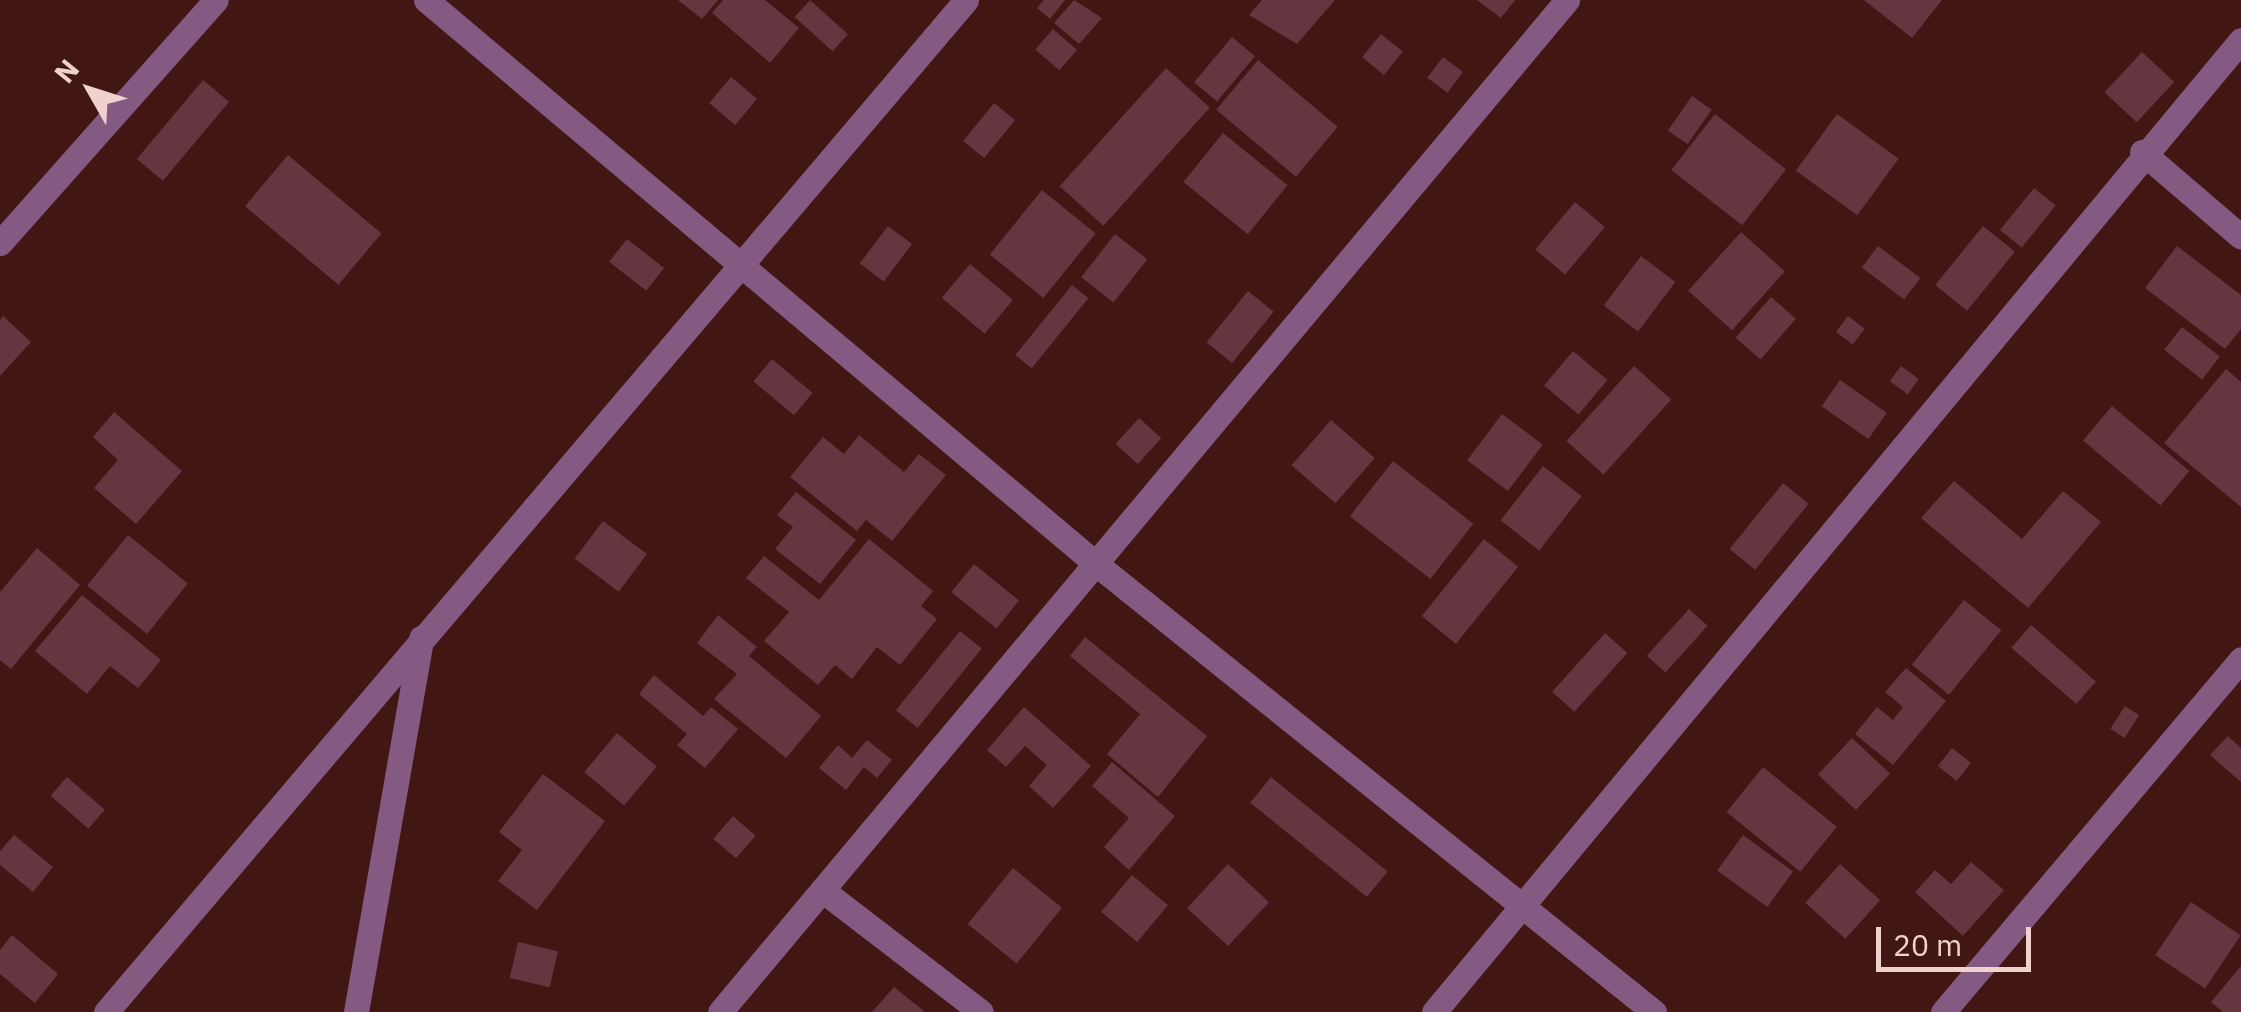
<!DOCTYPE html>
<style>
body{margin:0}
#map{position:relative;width:2241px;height:1012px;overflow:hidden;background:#411613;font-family:"IBM Plex Sans",sans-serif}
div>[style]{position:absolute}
.building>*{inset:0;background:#653640;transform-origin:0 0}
.minor>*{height:25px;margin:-12.5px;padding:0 12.5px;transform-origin:12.5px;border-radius:12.5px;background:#845a83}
span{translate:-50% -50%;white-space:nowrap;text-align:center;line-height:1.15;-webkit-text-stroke:8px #411613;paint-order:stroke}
.north{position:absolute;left:40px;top:40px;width:100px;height:100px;-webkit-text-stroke:8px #411613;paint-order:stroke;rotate:309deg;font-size:28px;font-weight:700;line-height:40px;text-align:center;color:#efd2ce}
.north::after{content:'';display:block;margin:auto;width:35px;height:45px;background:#efd2ce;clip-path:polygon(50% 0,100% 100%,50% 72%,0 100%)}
.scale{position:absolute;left:1876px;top:927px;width:155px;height:45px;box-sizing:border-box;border:5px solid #efd2ce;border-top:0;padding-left:12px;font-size:30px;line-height:35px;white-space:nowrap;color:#efd2ce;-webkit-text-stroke:8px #411613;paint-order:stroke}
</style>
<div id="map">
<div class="building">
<div style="clip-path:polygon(678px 0,718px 0,702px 19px)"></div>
<div style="clip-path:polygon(723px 0,765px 0,799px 28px,770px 63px,712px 13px)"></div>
<div style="left:810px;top:0;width:51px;height:23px;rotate:42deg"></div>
<div style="clip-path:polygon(1044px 0,1065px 0,1050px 19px,1037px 8px)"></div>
<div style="clip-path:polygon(1074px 0,1102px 18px,1079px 44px,1054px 23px)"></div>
<div style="clip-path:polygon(1262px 0,1335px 0,1297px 44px,1249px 15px)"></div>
<div style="clip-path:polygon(1477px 0,1515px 0,1501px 18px)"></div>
<div style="clip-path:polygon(1864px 0,1942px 0,1912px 38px)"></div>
<div style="left:1053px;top:29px;width:32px;height:27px;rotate:41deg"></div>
<div style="left:1381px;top:34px;width:28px;height:30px;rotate:39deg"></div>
<div style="left:1232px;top:37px;width:30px;height:59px;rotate:40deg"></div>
<div style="left:2142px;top:52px;width:44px;height:55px;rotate:43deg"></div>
<div style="left:1443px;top:57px;width:25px;height:26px;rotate:37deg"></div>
<div style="left:1258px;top:60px;width:104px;height:65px;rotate:40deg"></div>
<div style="left:1166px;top:68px;width:59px;height:159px;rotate:42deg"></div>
<div style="left:731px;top:77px;width:34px;height:34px;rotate:40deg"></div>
<div style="left:203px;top:80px;width:34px;height:103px;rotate:40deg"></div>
<div style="left:1692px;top:96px;width:24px;height:42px;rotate:35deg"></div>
<div style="left:994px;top:103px;width:27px;height:49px;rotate:39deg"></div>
<div style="left:1715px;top:114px;width:90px;height:71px;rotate:38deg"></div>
<div style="left:1837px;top:114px;width:76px;height:70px;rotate:36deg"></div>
<div style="left:1223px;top:133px;width:83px;height:63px;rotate:39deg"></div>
<div style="left:288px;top:155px;width:122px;height:67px;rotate:40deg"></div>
<div style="left:2034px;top:188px;width:28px;height:54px;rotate:39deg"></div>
<div style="left:1042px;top:190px;width:69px;height:83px;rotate:39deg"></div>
<div style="left:1575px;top:202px;width:39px;height:62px;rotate:40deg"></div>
<div style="left:888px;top:226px;width:30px;height:47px;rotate:37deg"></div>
<div style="left:1983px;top:226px;width:41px;height:76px;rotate:39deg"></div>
<div style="left:1741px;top:232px;width:59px;height:79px;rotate:42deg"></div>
<div style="left:1115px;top:234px;width:41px;height:55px;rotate:38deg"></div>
<div style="left:627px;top:239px;width:47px;height:29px;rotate:38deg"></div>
<div style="left:1878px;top:246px;width:53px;height:27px;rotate:37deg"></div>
<div style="clip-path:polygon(2177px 246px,2241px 295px,2241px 329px,2225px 349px,2145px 288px)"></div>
<div style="left:1641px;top:256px;width:43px;height:62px;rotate:37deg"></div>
<div style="left:970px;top:264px;width:56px;height:44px;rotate:40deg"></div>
<div style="left:1072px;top:285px;width:21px;height:90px;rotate:39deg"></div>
<div style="left:1248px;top:291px;width:33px;height:66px;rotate:39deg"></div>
<div style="left:1771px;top:297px;width:33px;height:54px;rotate:41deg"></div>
<div style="clip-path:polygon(3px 316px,31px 342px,0 376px,0 320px)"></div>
<div style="left:1848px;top:316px;width:21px;height:20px;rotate:37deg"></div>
<div style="left:2182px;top:327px;width:48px;height:29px;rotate:38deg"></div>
<div style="left:1573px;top:351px;width:45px;height:45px;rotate:40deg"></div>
<div style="left:772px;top:359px;width:53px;height:29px;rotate:40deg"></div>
<div style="left:1634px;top:366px;width:50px;height:101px;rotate:42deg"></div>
<div style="left:1901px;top:366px;width:22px;height:19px;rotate:36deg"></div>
<div style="clip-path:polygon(2226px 369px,2241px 382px,2241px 507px,2164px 443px)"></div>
<div style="left:1840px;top:380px;width:57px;height:32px;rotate:35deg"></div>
<div style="left:2112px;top:406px;width:101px;height:45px;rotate:40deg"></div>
<div style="clip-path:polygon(114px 412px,182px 471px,136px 524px,94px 488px,118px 460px,93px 437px)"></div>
<div style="left:1502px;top:414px;width:51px;height:58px;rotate:37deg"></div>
<div style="left:1139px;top:418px;width:30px;height:35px;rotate:42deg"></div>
<div style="left:1331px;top:420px;width:58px;height:60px;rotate:41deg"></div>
<div style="clip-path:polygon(859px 435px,904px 472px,919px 454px,946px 475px,892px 541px,866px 520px,857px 531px,790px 477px,823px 437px,844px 454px)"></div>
<div style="left:1393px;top:461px;width:102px;height:70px;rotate:38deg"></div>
<div style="left:1543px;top:466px;width:49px;height:69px;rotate:38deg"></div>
<div style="clip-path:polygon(1954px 481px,2022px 539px,2063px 491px,2101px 522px,2028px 608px,1921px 518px)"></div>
<div style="left:1783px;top:483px;width:33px;height:85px;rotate:39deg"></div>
<div style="clip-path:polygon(796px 492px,856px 540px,820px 584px,775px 549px,793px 527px,777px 515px)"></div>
<div style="left:603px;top:521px;width:55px;height:47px;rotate:37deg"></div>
<div style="left:128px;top:535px;width:77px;height:65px;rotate:39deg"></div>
<div style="clip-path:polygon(869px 539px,933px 591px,921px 606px,937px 619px,900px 665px,877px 647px,852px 679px,835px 665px,818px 685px,764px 641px,789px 612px,746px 578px,764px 556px,819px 600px)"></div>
<div style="left:1484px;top:539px;width:44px;height:99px;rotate:39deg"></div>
<div style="clip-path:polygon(37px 548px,80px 585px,11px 669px,0 660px,0 592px)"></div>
<div style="left:974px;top:564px;width:58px;height:36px;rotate:39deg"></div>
<div style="clip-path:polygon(82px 595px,161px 660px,138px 688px,110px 666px,87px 694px,35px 651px)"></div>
<div style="left:1964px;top:600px;width:48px;height:83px;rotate:39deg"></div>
<div style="left:1689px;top:609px;width:25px;height:63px;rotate:42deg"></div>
<div style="clip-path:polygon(718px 615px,757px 647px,749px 656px,821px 716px,786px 758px,714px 699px,737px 674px,697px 643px)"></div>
<div style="left:2031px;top:625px;width:86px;height:30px;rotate:41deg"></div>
<div style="left:960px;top:631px;width:28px;height:102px;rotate:39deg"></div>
<div style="left:1605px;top:633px;width:30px;height:79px;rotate:42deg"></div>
<div style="clip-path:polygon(1085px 637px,1207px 736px,1158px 797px,1107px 754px,1140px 714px,1070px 656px)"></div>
<div style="clip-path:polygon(1906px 668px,1946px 701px,1893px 765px,1855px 734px,1877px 707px,1893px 720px,1903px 707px,1885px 692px)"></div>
<div style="clip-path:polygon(654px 675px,703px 716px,711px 707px,738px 729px,705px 768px,677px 745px,687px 734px,639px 694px)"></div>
<div style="left:2125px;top:706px;width:17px;height:27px;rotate:33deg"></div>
<div style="clip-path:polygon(1024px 707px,1091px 766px,1053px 808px,1029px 786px,1047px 765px,1025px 746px,1006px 767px,987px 750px)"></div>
<div style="left:617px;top:733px;width:52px;height:51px;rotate:40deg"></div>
<div style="clip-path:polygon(2228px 736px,2241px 748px,2241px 782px,2210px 755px)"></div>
<div style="left:1852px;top:738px;width:52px;height:50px;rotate:43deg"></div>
<div style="clip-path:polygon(867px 740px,892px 760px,877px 778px,864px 767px,846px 790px,819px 768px,838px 745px,852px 758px)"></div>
<div style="left:1952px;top:748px;width:24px;height:23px;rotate:38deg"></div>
<div style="clip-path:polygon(1112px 762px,1175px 816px,1129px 870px,1104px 847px,1129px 818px,1092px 786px)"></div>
<div style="left:1763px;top:767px;width:95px;height:58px;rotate:39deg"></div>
<div style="clip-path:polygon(543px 774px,605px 821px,537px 910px,498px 881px,522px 850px,499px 832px)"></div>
<div style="left:67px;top:777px;width:50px;height:25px;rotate:41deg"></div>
<div style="left:1271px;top:777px;width:150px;height:33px;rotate:39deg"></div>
<div style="left:733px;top:816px;width:30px;height:30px;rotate:41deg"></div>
<div style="clip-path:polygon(14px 835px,53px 867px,33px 892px,0 865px,0 851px)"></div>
<div style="left:1743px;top:835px;width:62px;height:44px;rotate:36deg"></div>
<div style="clip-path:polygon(1971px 862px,2004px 890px,1963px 936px,1915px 892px,1935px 870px,1951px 884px)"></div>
<div style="left:1228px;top:864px;width:56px;height:60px;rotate:43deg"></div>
<div style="left:1840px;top:864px;width:54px;height:52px;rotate:42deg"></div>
<div style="left:1013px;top:868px;width:63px;height:72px;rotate:39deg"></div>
<div style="left:1132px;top:875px;width:47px;height:48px;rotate:40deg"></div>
<div style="left:2191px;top:902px;width:60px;height:64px;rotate:34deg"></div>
<div style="clip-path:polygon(12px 935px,58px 974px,35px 1003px,0 974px,0 950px)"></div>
<div style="left:518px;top:942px;width:41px;height:37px;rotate:13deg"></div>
<div style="clip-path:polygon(2241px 966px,2241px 1012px,2223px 1012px,2211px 1002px)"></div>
<div style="clip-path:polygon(894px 987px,925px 1012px,872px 1012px)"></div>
</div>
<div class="minor">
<div style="left:426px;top:0;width:874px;rotate:40.08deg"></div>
<div style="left:1095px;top:563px;width:717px;rotate:38.77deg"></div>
<div style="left:2142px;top:152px;width:130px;rotate:40.6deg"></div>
<div style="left:0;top:243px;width:325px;rotate:-48.4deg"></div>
<div style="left:822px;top:890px;width:200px;rotate:37.5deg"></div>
<div style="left:106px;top:1012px;width:1328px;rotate:-49.64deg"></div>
<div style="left:356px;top:1012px;width:380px;rotate:-80.1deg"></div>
<div style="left:720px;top:1012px;width:1320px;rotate:-50.07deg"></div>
<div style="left:1434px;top:1012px;width:1263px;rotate:-50.3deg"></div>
<div style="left:1943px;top:1012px;width:462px;rotate:-49.8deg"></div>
</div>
<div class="north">N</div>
<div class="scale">20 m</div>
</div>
